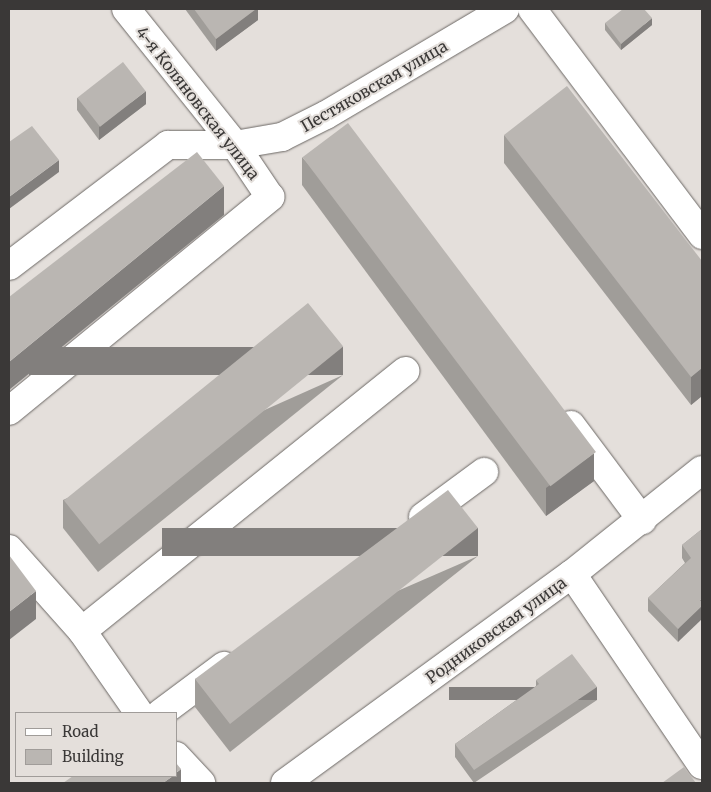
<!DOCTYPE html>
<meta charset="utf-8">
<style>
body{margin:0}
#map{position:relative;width:711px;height:792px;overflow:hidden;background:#e4dfdb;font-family:Merriweather,serif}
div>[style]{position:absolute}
.roads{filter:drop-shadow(0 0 1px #6c6865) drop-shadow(0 0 1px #6c6865)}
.minor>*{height:28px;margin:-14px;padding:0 14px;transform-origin:14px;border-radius:14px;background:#fff}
.wall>*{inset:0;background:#a09d99}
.shaded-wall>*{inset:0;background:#827f7d;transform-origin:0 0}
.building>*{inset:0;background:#bab6b2;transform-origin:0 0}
span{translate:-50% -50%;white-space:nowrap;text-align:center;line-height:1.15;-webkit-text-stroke:4px #e4dfdb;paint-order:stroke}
.street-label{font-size:16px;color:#3a3837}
.frame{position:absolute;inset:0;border:10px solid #3a3837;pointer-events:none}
.legend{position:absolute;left:15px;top:712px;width:162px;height:65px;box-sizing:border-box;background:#e4dfdb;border:1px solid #a09c99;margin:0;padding:6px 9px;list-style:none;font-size:15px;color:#3a3837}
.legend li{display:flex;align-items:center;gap:10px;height:25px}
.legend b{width:25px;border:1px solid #a09c99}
</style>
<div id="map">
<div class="roads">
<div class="minor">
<div style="left:532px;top:9px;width:283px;rotate:53deg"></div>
<div style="left:9px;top:266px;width:200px;rotate:-37.3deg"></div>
<div style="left:168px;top:145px;width:67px"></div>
<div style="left:235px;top:145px;width:48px;rotate:-9.7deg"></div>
<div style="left:282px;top:137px;width:49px;rotate:-26.6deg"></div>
<div style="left:326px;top:115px;width:208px;rotate:-30.6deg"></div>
<div style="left:9px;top:411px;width:338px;rotate:-39.3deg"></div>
<div style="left:270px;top:197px;width:63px;rotate:-123.9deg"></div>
<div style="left:235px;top:145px;width:174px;rotate:-128.7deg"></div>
<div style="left:571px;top:425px;width:119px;rotate:53.2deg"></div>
<div style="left:423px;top:517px;width:76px;rotate:-36.4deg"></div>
<div style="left:9px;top:549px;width:110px;rotate:48.3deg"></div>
<div style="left:82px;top:631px;width:415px;rotate:-38.8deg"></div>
<div style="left:572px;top:574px;width:231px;rotate:55.8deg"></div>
<div style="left:82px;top:631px;width:100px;rotate:55.2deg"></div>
<div style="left:161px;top:713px;width:79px;rotate:-36.7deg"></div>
<div style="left:176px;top:756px;width:37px;rotate:47deg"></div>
<div style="left:285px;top:783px;width:355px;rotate:-36.1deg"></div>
<div style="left:572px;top:574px;width:166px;rotate:-38.7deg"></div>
</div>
</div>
<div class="wall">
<div style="clip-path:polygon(185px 9px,258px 9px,258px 20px,216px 51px)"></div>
<div style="clip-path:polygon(605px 23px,652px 25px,621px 50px,605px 30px)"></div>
<div style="clip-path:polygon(77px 98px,146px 104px,99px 140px,77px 110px)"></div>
<div style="clip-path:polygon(504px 135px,702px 261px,702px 396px,691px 405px,504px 163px)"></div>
<div style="clip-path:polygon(302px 157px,594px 481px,546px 516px,302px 185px)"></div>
<div style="clip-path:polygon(343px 375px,98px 572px,63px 528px,63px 500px)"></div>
<div style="clip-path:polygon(702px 529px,678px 642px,648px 611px,648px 598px,685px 563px,682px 558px,682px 545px)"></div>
<div style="clip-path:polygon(478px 556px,230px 752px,195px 707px,195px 679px)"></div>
<div style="clip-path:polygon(536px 680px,597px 700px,474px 783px,455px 757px,455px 744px,536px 686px)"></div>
</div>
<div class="shaded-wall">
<div style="clip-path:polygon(256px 9px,258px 9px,258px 20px,216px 51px,216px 39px)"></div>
<div style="clip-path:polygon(652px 18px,652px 25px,621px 50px,621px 44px)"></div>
<div style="clip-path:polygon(146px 91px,146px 104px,99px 140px,99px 127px)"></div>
<div style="clip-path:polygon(59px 160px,59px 172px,9px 209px,9px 197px)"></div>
<div style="clip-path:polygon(224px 186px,224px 215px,9px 390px,9px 362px)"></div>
<div style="left:343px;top:347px;width:28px;height:314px;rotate:90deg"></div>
<div style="clip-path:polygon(702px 368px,702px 396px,691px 405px,691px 377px)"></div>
<div style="clip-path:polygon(594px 453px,594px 481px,546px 516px,546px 488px)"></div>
<div style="left:478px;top:528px;width:28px;height:316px;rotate:90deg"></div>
<div style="clip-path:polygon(36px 591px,36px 619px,9px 640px,9px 612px)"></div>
<div style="clip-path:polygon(702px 599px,702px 619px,678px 642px,678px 629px,700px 600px)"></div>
<div style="left:597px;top:687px;width:13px;height:148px;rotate:90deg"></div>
<div style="clip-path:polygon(181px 769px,181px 783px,163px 783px,173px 776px,176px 776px,176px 773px)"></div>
</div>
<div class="building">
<div style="clip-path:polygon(194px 9px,256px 9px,216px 39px)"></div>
<div style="clip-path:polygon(623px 9px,644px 9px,652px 18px,621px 44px,605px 23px)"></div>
<div style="left:123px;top:62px;width:37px;height:58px;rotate:52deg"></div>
<div style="clip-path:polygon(567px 86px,702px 261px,702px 368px,691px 377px,504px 135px)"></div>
<div style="left:348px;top:123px;width:412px;height:57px;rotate:53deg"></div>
<div style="clip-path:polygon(32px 126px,59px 160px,9px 197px,9px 142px)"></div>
<div style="clip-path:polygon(197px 152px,224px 186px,9px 362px,9px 297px)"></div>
<div style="left:308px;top:303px;width:56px;height:314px;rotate:51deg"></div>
<div style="clip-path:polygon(448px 490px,478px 528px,230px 724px,195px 679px)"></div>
<div style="clip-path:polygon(702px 529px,702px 599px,700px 600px,702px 602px,702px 606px,678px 629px,648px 598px,691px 558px,682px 545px)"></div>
<div style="clip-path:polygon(9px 555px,36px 591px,9px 612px)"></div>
<div style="clip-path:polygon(572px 654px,597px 687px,474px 770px,455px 744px,539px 684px,536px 680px)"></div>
<div style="clip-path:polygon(176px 763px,181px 769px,176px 773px)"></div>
<div style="clip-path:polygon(684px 767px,696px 783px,662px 783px)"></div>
<div style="clip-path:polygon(73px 776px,173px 776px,163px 783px,63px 783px)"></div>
</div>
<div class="street-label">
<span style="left:374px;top:86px;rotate:-30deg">Пестяковская улица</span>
<span style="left:198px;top:103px;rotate:52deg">4-я Коляновская улица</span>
<span style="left:496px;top:630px;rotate:-36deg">Родниковская улица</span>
</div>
<div class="frame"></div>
<ul class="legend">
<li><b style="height:6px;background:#fff"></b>Road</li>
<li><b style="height:14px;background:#bab6b2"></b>Building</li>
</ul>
</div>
